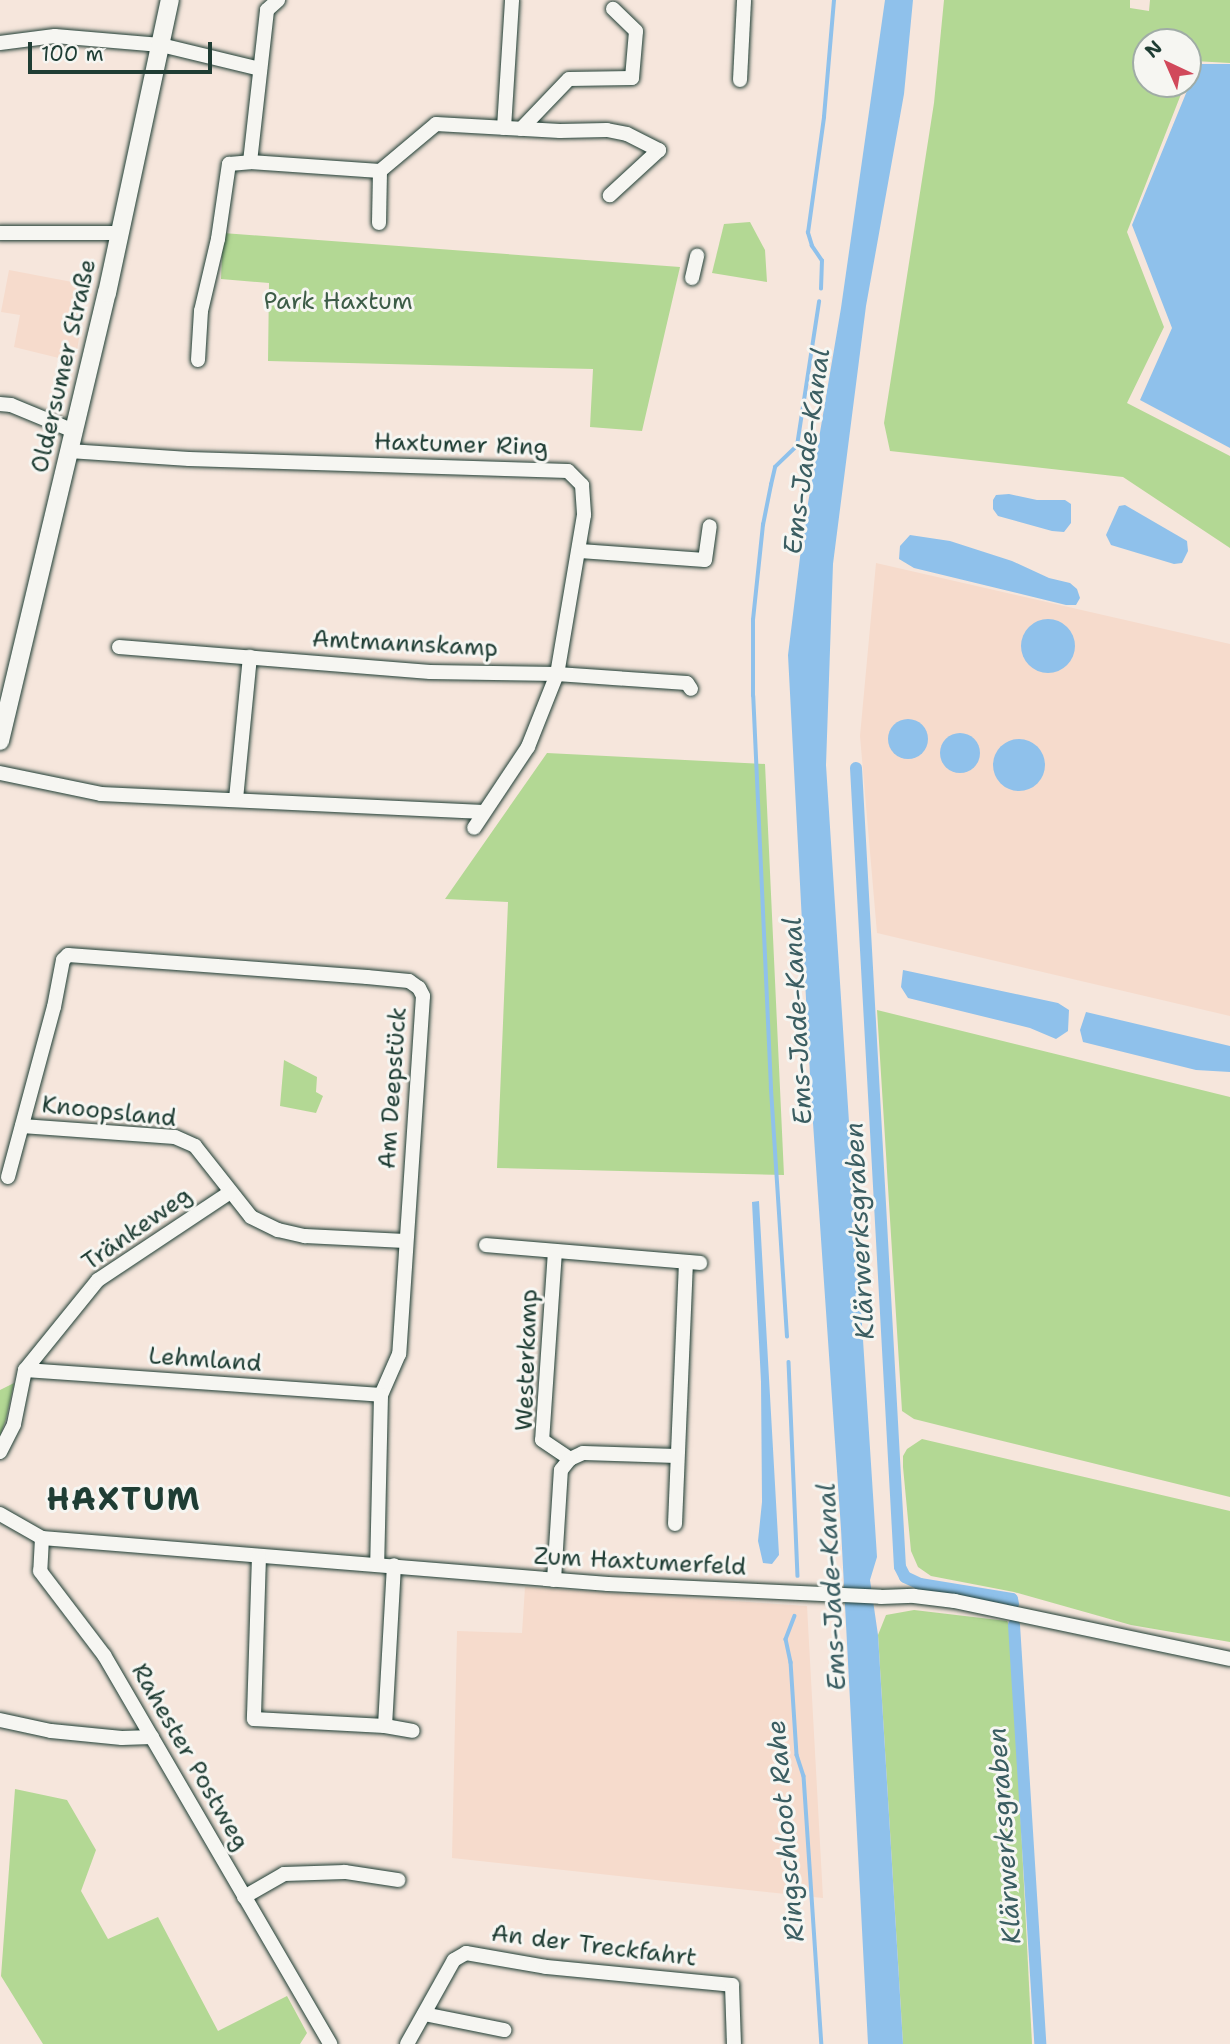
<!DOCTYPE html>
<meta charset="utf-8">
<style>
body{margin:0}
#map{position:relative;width:1230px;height:2044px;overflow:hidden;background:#f6e6dc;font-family:"Shantell Sans",sans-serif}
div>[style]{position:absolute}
.built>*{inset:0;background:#f6dbcc}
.green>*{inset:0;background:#b3d894}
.water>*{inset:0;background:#8fc1eb}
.round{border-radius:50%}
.stream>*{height:3.5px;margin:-1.75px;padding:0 1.75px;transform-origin:1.75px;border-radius:1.75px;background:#8fc1eb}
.canal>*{height:12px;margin:-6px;padding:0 6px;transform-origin:6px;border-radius:6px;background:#8fc1eb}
.roads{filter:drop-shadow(0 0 2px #1f3d34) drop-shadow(0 0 2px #1f3d34)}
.minor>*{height:14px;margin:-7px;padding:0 7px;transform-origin:7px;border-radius:7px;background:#f6f6f2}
.major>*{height:18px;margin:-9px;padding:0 9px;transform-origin:9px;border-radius:9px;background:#f6f6f2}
span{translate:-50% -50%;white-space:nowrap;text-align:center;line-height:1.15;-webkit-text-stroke:6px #f6f6f2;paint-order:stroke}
.park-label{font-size:24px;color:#3d5c47}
.street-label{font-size:24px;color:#1f3d34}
.water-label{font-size:26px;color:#3b5e62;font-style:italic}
.district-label{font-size:32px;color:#1f3d34;font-weight:700;letter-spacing:2px}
.north{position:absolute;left:1132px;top:28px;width:70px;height:70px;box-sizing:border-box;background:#f6f6f2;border:2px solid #a0aca6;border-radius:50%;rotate:316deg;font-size:19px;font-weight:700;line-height:28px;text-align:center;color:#1f3d34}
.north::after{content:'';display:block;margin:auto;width:24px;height:32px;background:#d1495b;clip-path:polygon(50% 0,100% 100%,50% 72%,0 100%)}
.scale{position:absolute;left:28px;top:42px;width:184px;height:32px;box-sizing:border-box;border:4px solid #1f3d34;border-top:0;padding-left:9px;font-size:21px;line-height:24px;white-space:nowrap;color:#1f3d34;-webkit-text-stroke:5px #f6f6f2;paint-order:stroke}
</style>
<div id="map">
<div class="built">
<div style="clip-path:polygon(9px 270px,88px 285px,75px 362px,14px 347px,20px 315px,1px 312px)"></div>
<div style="clip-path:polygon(876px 563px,1230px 644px,1230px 1016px,877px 933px,860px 736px)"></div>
<div style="clip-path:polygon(525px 1587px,807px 1606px,823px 1898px,452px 1858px,457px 1631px,522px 1633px)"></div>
</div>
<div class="green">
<div style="clip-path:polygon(944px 0,1130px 0,1130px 8px,1149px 11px,1150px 0,1230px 0,1230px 63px,1194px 61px,1188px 75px,1188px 42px,1146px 42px,1146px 84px,1185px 84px,1127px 232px,1164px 327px,1127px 403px,1230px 456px,1230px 548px,1123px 477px,890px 451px,884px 423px,934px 103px)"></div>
<div style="clip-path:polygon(750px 222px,765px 250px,767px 282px,712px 273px,724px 224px)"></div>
<div style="clip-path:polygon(223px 233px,680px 267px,642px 431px,590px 427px,593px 369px,268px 361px,269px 283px,221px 279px)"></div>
<div style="clip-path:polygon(547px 753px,765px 764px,784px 1175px,497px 1168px,508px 902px,445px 899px)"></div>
<div style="clip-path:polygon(877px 1010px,1230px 1097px,1230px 1497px,978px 1435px,914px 1419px,902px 1411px)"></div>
<div style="clip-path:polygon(284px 1060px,317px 1077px,316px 1092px,323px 1096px,316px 1113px,280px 1106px)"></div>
<div style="clip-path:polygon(14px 1383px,6px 1419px,0 1436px,0 1390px)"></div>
<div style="clip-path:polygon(922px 1439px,1230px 1511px,1230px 1642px,1131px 1625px,1014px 1592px,931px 1576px,918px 1567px,911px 1551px,903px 1467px,903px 1456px,907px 1449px)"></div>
<div style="clip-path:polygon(914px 1610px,1007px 1621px,1011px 1628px,1032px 2044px,903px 2044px,878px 1635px,886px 1615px)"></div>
<div style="clip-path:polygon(15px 1789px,67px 1800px,96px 1850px,81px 1891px,108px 1939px,158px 1917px,218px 2031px,287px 1996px,307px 2033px,300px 2044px,43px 2044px,1px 1976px)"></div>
</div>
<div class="water">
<div style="clip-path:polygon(885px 0,913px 0,904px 94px,866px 306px,833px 564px,826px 765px,877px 1557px,870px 1580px,878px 1635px,903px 2044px,868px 2044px,841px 1529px,811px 1094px,788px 655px,803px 533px,841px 308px)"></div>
<div style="clip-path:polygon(1198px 64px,1230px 64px,1230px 448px,1140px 400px,1172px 328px,1132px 225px)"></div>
<div style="clip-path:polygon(1009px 494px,1037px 500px,1065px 500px,1071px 504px,1071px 523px,1064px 532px,1052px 531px,998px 516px,993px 509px,993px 500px,996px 495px)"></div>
<div style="clip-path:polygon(1125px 505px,1187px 541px,1188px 551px,1182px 563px,1174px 564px,1111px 545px,1106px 535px,1119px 506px)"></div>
<div style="clip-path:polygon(910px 535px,950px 541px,1012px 561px,1049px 578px,1070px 583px,1077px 589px,1080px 598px,1076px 605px,1066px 605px,914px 568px,899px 559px,900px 546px)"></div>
<div class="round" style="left:1021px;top:619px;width:54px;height:54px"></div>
<div class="round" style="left:888px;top:719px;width:40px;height:40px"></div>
<div class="round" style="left:940px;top:733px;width:40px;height:40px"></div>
<div class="round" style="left:993px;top:739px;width:52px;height:52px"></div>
<div style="clip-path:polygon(903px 970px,1058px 1003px,1069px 1010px,1068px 1031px,1056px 1039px,1030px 1028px,908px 998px,901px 987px)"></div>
<div style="clip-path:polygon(1086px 1012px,1230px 1046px,1230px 1072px,1196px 1070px,1083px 1042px,1080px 1030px)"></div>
<div style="clip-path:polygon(759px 1201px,779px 1555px,772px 1564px,763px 1563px,758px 1541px,762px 1502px,761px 1382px,752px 1202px)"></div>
</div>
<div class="stream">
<div style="left:821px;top:289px;width:28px;rotate:-88deg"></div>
<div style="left:822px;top:261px;width:18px;rotate:-124deg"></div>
<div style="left:812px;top:246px;width:14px;rotate:-107deg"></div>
<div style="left:808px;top:233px;width:117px;rotate:-82.1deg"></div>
<div style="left:824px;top:117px;width:117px;rotate:-85.1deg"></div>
<div style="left:787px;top:1337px;width:250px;rotate:-93.7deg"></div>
<div style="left:771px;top:1088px;width:392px;rotate:-92.6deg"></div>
<div style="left:753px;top:696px;width:76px;rotate:-90deg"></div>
<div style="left:753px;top:620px;width:96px;rotate:-84deg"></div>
<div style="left:763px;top:525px;width:41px;rotate:-78.7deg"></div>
<div style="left:771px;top:485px;width:18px;rotate:-77deg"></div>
<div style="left:775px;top:467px;width:30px;rotate:-44deg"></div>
<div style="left:797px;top:446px;width:146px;rotate:-81.3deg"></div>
<div style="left:789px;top:1362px;width:214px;rotate:87.6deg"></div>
<div style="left:795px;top:1616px;width:25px;rotate:111deg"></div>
<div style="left:786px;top:1639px;width:24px;rotate:78deg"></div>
<div style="left:791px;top:1662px;width:93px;rotate:86.3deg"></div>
<div style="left:797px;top:1755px;width:22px;rotate:72deg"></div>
<div style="left:804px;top:1776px;width:269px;rotate:86.2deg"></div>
</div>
<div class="canal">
<div style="left:856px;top:768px;width:800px;rotate:86.85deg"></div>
<div style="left:900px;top:1567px;width:11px;rotate:63deg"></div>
<div style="left:905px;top:1577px;width:17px;rotate:25deg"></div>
<div style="left:920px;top:1584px;width:93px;rotate:9.3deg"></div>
<div style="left:1012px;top:1599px;width:5px;rotate:79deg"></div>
<div style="left:1014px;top:1625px;width:420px;rotate:86.4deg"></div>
</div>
<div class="roads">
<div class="minor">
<div style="left:0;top:43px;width:55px;rotate:-7.3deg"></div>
<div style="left:55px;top:36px;width:106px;rotate:4.9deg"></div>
<div style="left:161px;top:45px;width:102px;rotate:13.6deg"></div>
<div style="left:740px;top:80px;width:80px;rotate:-87.1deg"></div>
<div style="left:504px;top:128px;width:128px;rotate:-86.4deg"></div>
<div style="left:521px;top:129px;width:69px;rotate:-46.2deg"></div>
<div style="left:569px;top:79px;width:63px;rotate:-0.9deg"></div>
<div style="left:632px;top:78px;width:47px;rotate:-85.1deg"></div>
<div style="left:636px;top:31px;width:32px;rotate:-136deg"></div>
<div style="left:250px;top:162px;width:153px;rotate:-83.6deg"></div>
<div style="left:267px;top:10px;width:15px;rotate:-42deg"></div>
<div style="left:379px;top:223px;width:52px;rotate:-88.9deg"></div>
<div style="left:0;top:233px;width:120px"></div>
<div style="left:692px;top:278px;width:23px;rotate:-77deg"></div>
<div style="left:198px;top:360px;width:49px;rotate:-86.5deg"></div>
<div style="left:201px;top:311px;width:74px;rotate:-76.7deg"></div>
<div style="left:218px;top:239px;width:76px;rotate:-81.7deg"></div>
<div style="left:229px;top:164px;width:21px;rotate:-5deg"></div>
<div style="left:250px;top:162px;width:130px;rotate:4deg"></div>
<div style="left:380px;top:171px;width:73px;rotate:-40deg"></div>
<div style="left:436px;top:124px;width:124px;rotate:3.2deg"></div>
<div style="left:560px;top:131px;width:47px;rotate:-1.2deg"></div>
<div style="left:607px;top:130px;width:20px;rotate:11deg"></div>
<div style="left:627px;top:134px;width:36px;rotate:27deg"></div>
<div style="left:659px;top:150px;width:67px;rotate:137.4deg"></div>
<div style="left:0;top:404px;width:11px;rotate:5deg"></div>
<div style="left:11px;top:405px;width:68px;rotate:22.4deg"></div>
<div style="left:69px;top:451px;width:120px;rotate:3.8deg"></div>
<div style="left:189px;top:459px;width:379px;rotate:1.8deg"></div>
<div style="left:568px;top:471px;width:20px;rotate:45deg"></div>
<div style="left:582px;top:485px;width:30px;rotate:86deg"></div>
<div style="left:584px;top:515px;width:161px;rotate:99.6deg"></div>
<div style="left:557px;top:674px;width:79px;rotate:111.7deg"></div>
<div style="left:528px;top:747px;width:97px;rotate:123.7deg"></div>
<div style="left:580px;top:551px;width:125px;rotate:4.1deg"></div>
<div style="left:705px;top:560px;width:34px;rotate:-82deg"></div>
<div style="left:119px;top:647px;width:312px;rotate:4.6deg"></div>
<div style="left:430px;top:672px;width:127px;rotate:0.9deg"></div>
<div style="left:557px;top:674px;width:130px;rotate:4deg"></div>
<div style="left:687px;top:683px;width:7px;rotate:56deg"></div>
<div style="left:0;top:773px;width:103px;rotate:11.7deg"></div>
<div style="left:101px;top:794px;width:383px;rotate:2.7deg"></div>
<div style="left:236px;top:799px;width:143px;rotate:-84.4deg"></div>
<div style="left:22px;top:1126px;width:153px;rotate:4.1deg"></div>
<div style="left:175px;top:1137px;width:22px;rotate:24deg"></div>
<div style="left:195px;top:1146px;width:90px;rotate:51.7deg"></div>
<div style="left:251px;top:1217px;width:30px;rotate:26deg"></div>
<div style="left:278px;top:1230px;width:28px;rotate:13deg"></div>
<div style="left:305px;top:1236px;width:100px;rotate:2.9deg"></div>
<div style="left:8px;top:1177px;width:176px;rotate:-74.9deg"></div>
<div style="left:54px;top:1007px;width:48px;rotate:-79.2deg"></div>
<div style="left:63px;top:960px;width:7px;rotate:-45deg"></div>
<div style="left:68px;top:955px;width:300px;rotate:4.2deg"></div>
<div style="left:367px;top:977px;width:42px;rotate:5.4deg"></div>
<div style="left:409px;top:981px;width:12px;rotate:35deg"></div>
<div style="left:419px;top:988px;width:9px;rotate:63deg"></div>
<div style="left:423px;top:996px;width:359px;rotate:93.8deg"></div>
<div style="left:399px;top:1354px;width:45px;rotate:113.7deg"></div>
<div style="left:381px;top:1395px;width:170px;rotate:91.3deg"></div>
<div style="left:486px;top:1245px;width:215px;rotate:4.8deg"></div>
<div style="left:555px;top:1251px;width:189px;rotate:93.9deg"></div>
<div style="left:542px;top:1440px;width:34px;rotate:34deg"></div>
<div style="left:25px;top:1370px;width:357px;rotate:4deg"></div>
<div style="left:0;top:1452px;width:31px;rotate:-63deg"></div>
<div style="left:14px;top:1424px;width:55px;rotate:-78.5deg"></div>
<div style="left:25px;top:1370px;width:116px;rotate:-51deg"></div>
<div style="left:98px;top:1280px;width:157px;rotate:-33.6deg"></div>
<div style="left:0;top:1514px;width:48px;rotate:29.7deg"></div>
<div style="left:42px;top:1538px;width:568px;rotate:4.65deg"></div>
<div style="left:608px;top:1584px;width:273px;rotate:2.7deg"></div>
<div style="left:881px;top:1597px;width:33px;rotate:-2deg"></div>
<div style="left:914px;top:1596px;width:41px;rotate:7deg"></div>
<div style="left:955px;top:1601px;width:281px;rotate:11.9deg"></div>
<div style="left:675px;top:1524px;width:262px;rotate:-87.6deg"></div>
<div style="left:42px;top:1538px;width:33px;rotate:93deg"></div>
<div style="left:40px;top:1571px;width:106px;rotate:52.7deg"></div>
<div style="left:104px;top:1655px;width:450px;rotate:59.8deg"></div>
<div style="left:259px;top:1556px;width:163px;rotate:91.8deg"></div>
<div style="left:254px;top:1719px;width:131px;rotate:3.1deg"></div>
<div style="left:385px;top:1726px;width:161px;rotate:-86.8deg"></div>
<div style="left:554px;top:1580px;width:110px;rotate:-86.4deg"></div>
<div style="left:561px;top:1470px;width:14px;rotate:-51deg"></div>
<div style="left:570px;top:1459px;width:14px;rotate:-25deg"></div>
<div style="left:583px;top:1453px;width:94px;rotate:1.8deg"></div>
<div style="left:0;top:1720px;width:52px;rotate:12.2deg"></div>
<div style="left:51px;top:1731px;width:71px;rotate:5.6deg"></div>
<div style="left:122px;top:1738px;width:30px;rotate:-2deg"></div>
<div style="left:385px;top:1726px;width:28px;rotate:10deg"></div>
<div style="left:244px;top:1897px;width:46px;rotate:-29.9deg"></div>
<div style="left:284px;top:1874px;width:61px;rotate:-1.9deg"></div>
<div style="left:345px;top:1872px;width:54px;rotate:8.6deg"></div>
<div style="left:424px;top:2014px;width:82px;rotate:11.3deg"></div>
<div style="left:407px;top:2044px;width:96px;rotate:-60.8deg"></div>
<div style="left:454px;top:1960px;width:14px;rotate:-30deg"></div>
<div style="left:466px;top:1953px;width:81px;rotate:9.9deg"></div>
<div style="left:546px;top:1967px;width:187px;rotate:5.5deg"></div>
<div style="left:732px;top:1985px;width:59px;rotate:88.1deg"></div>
</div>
<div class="major">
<div style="left:0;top:741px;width:461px;rotate:-76.6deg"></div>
<div style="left:107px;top:293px;width:300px;rotate:-77.9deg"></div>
</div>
</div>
<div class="park-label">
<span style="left:338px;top:302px">Park Haxtum</span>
</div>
<div class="street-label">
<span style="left:64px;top:366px;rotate:-77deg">Oldersumer Straße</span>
<span style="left:461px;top:445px;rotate:2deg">Haxtumer Ring</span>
<span style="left:405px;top:644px;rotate:3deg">Amtmannskamp</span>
<span style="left:393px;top:1088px;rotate:-86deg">Am Deepstück</span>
<span style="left:109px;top:1112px;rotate:6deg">Knoopsland</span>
<span style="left:137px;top:1229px;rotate:-35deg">Tränkeweg</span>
<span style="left:205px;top:1360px;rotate:4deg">Lehmland</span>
<span style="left:527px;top:1360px;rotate:-88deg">Westerkamp</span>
<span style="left:640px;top:1562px;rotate:3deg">Zum Haxtumerfeld</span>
<span style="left:190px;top:1757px;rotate:60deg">Rahester Postweg</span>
<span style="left:594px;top:1946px;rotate:7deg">An der Treckfahrt</span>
</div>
<div class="water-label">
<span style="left:806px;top:451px;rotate:-82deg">Ems-Jade-Kanal</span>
<span style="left:797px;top:1021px;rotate:-93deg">Ems-Jade-Kanal</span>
<span style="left:859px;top:1231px;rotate:-93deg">Klärwerksgraben</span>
<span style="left:831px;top:1587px;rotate:-93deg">Ems-Jade-Kanal</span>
<span style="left:785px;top:1831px;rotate:-95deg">Ringschloot Rahe</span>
<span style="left:1004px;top:1836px;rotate:-94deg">Klärwerksgraben</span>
</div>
<div class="district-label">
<span style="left:124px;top:1499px">HAXTUM</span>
</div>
<div class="north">N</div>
<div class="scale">100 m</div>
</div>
